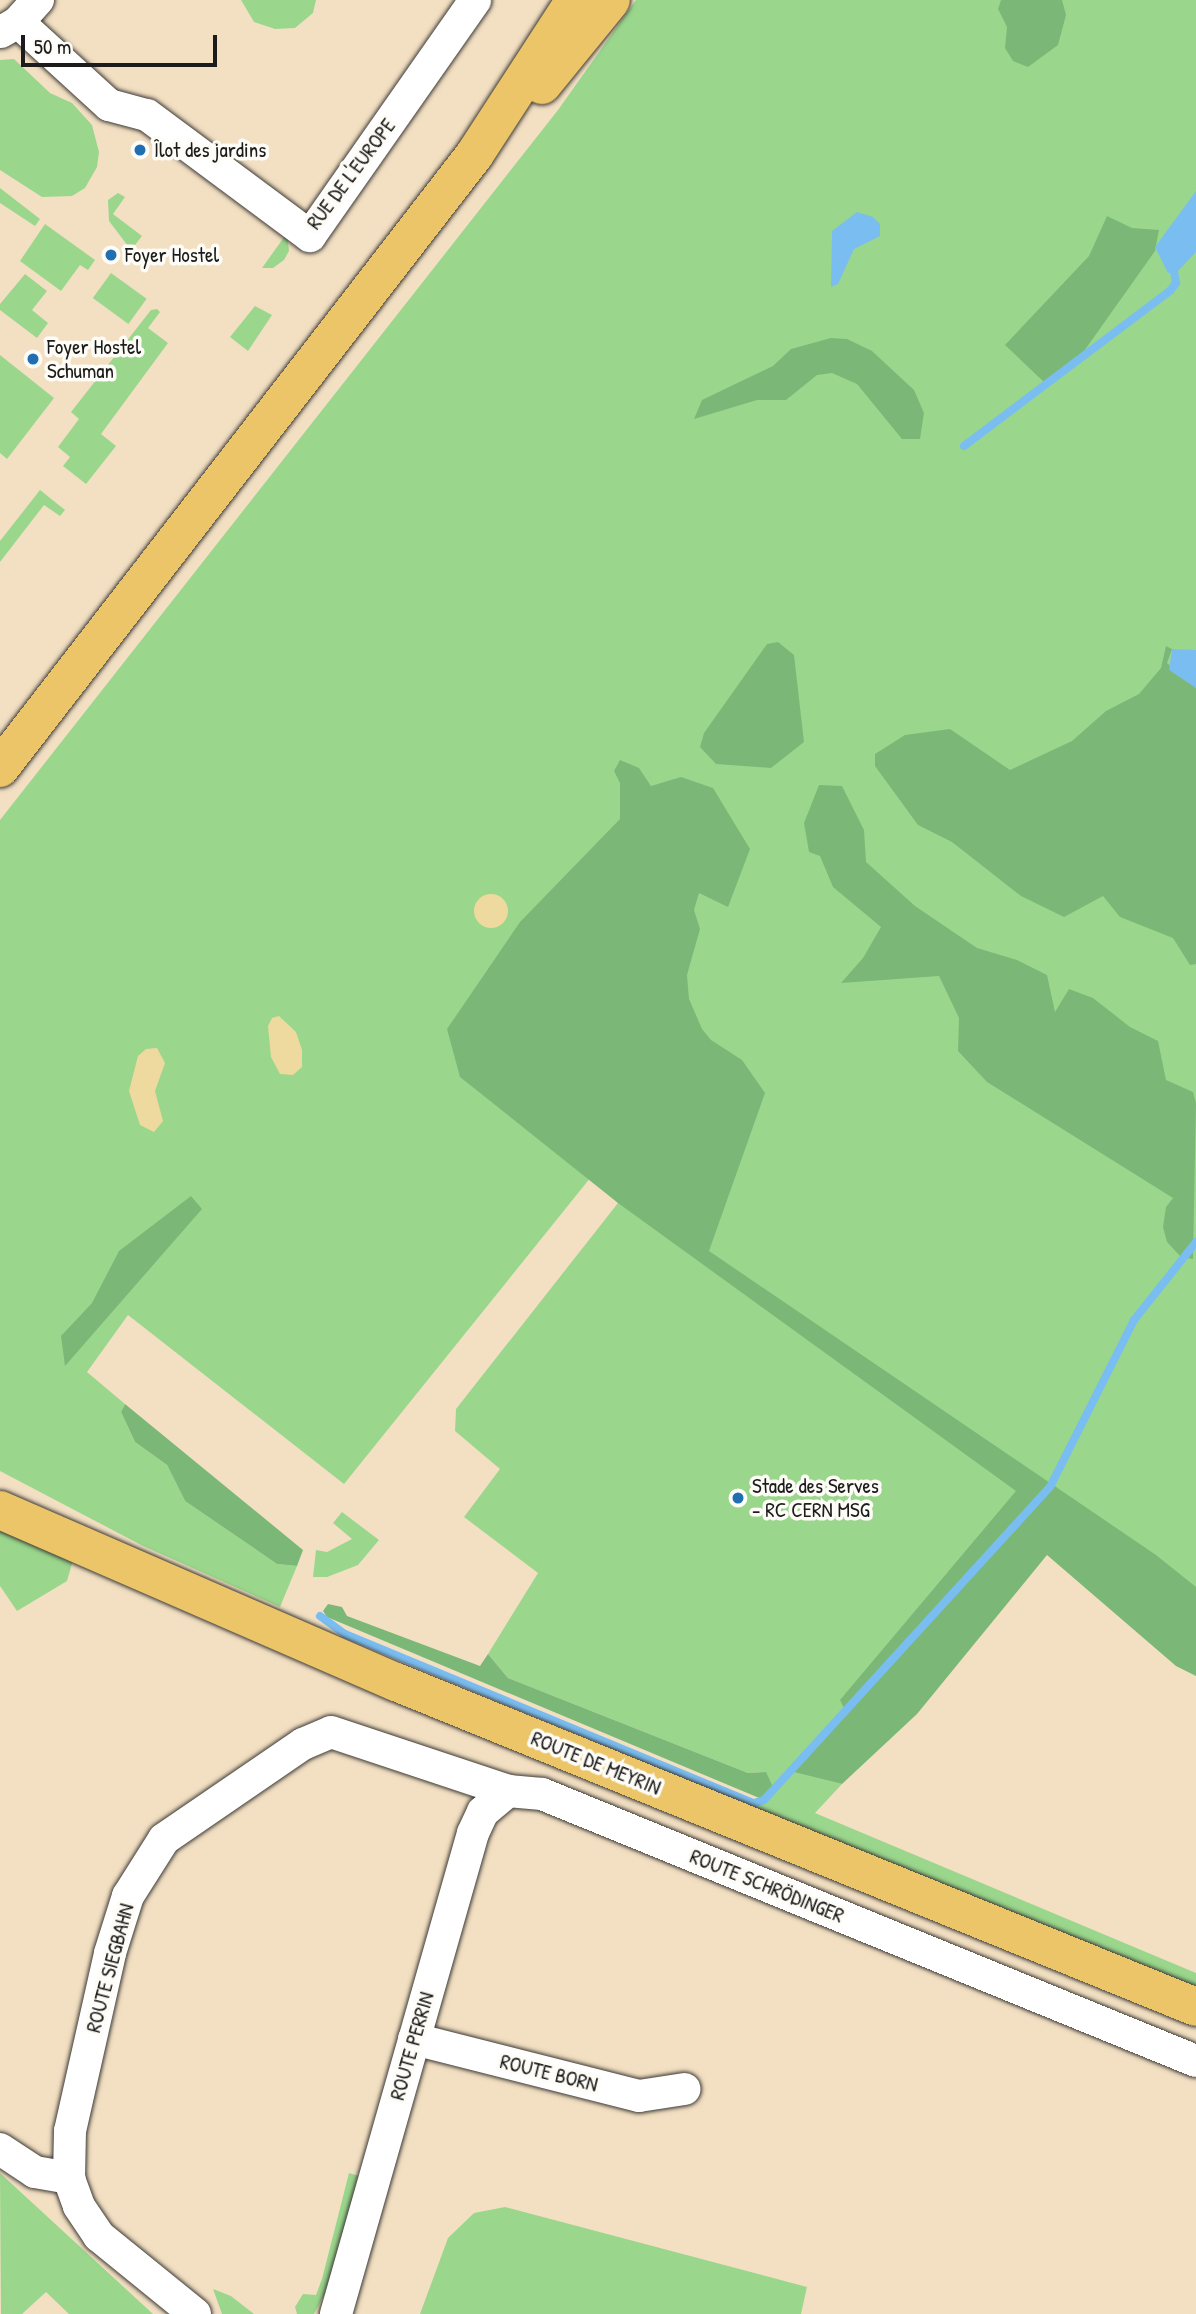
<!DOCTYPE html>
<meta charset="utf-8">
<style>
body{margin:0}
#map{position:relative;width:1196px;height:2314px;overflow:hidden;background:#f3e0c3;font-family:"Patrick Hand",sans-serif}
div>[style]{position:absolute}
.green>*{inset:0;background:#9ad78c;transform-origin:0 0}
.forest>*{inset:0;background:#7bb878}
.sand>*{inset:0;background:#eeda9e}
.round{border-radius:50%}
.water>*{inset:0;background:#7abdf0}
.stream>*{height:8px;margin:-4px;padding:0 4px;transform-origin:4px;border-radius:4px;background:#7abdf0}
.roads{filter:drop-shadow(0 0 2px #3c3935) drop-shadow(0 0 2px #3c3935)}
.street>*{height:32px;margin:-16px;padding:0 16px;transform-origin:16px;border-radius:16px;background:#fff}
.primary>*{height:38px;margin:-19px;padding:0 19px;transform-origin:19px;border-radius:19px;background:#ecc569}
.dots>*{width:19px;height:19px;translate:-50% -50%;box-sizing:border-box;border:4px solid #fdfcf7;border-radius:50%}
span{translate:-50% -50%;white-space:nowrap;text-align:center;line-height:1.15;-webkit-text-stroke:7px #fdfcf7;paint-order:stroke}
.poi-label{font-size:21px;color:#1c1c1c}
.left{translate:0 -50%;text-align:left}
.street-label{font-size:21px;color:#1c1c1c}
.scale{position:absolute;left:21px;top:35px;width:196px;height:32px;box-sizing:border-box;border:4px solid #1c1c1c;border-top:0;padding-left:9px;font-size:21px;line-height:24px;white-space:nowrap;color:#1c1c1c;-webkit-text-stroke:5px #fdfcf7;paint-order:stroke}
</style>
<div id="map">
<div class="green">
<div style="clip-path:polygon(241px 0,316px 0,313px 13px,295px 28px,275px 29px,254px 22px)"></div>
<div style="clip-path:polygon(636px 0,1196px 0,1196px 1618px,1037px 1504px,789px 1771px,842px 1784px,815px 1813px,1196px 1973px,1196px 1988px,754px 1808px,764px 1800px,766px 1772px,748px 1773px,508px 1678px,488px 1654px,538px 1573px,464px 1517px,500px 1469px,455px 1431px,456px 1409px,618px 1203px,591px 1177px,344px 1484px,128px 1315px,87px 1372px,125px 1404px,121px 1412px,135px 1442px,167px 1465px,185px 1501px,277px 1564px,297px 1566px,280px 1607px,143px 1546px,0 1471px,0 820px,558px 110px)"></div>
<div style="clip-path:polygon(14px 59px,50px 93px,72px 103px,92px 125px,99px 152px,97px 167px,85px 188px,72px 196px,42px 197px,0 170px,0 60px)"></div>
<div style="clip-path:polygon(0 188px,40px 219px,35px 226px,0 203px)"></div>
<div style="clip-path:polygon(118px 193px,125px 197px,113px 214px,142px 236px,131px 250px,109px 221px,108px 200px)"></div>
<div style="clip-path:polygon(45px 224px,95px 260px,88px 270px,80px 265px,61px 291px,20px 261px)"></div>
<div style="clip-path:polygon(287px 233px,289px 251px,284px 260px,273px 268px,262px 268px)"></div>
<div style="left:111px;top:273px;width:44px;height:31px;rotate:36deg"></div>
<div style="clip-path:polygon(25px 274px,47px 291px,32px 310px,48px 323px,37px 338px,0 310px,0 304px)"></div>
<div style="clip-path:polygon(255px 306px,272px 315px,248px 351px,230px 337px)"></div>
<div style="clip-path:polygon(157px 309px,160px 312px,148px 328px,168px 343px,101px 434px,116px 446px,86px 484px,63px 466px,70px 457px,58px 447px,79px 419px,71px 412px,151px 310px)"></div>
<div style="clip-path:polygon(0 355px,54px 398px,7px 459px,0 453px)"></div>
<div style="clip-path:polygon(40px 490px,65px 510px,60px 516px,44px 505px,0 562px,0 541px)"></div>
<div style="clip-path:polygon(342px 1512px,379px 1540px,358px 1565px,327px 1577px,313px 1577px,316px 1550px,327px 1552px,352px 1539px,333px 1523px)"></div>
<div style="clip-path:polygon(0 1529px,73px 1560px,67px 1581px,17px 1611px,0 1586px)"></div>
<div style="clip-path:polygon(0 2173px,153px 2314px,69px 2314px,46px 2292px,22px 2314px,1px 2314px)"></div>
<div style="clip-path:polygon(349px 2173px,359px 2176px,330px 2284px,314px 2314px,297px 2314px,295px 2307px,303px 2294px,316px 2295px,322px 2279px)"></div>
<div style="clip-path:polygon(505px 2207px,807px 2287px,801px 2314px,420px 2314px,448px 2238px,474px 2213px)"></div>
<div style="clip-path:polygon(213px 2289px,231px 2296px,254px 2314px,222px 2314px)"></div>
</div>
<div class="forest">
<div style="clip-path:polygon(1001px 0,1062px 0,1066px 15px,1058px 45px,1028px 67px,1013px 61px,1005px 48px,1007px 27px,998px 9px)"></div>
<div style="clip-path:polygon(1107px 216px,1132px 228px,1159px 230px,1155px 251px,1077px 361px,1046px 384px,1005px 345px,1089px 256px)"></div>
<div style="clip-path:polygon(831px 338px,847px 339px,872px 351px,914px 390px,924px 413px,920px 439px,902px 439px,857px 384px,832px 373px,817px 375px,786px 400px,757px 400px,694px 419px,702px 400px,773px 366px,791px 349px)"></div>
<div style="clip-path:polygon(778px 642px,794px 655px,804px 742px,771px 768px,716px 764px,700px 747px,704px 733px,767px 644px)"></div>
<div style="clip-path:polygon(1166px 646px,1172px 649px,1167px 663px,1196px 688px,1196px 964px,1190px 965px,1173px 938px,1120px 917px,1103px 896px,1064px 917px,1021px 896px,952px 842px,918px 825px,875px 766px,875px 754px,905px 735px,950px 729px,1010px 770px,1072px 741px,1106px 711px,1139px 694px,1161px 668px)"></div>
<div style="clip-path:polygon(620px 760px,639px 768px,651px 786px,681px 777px,713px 788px,750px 849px,728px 907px,699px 893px,694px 910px,700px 929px,687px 975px,689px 999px,702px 1029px,711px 1040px,742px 1060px,765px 1093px,709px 1251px,1156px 1555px,1196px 1587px,1196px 1676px,1176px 1666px,1047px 1555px,917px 1714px,842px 1784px,789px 1771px,845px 1710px,840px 1700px,1016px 1491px,618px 1203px,460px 1077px,447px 1029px,520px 922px,620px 819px,620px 783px,614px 771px)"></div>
<div style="clip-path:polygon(819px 785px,842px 786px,864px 830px,866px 862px,915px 906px,977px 948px,1017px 960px,1047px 975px,1055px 1012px,1069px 989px,1093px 998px,1130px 1027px,1158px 1041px,1166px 1080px,1193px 1092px,1196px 1103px,1193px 1259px,1181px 1257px,1167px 1242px,1163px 1227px,1166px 1207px,1173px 1198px,987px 1082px,958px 1051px,959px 1018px,939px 976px,841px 983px,863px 958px,881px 927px,833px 887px,820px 856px,809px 852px,804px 823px)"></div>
<div style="clip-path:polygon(191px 1196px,202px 1209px,65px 1366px,61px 1336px,92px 1303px,119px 1251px)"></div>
<div style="clip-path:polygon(125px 1404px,303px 1550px,297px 1566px,277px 1564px,185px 1501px,167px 1465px,135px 1442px,121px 1412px)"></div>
<div style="clip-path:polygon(328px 1604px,342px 1607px,347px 1616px,480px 1666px,488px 1654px,508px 1678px,748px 1773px,766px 1772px,774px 1789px,764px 1800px,327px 1617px,323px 1611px)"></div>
</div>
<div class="sand">
<div class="round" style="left:474px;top:894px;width:34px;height:34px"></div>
<div style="clip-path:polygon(279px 1016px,296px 1032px,302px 1050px,302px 1067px,293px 1075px,280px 1074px,271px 1057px,268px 1026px,272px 1018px)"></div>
<div style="clip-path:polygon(157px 1048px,165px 1063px,155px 1091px,163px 1121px,154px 1132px,140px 1125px,129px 1091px,138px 1056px,146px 1049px)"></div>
</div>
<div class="water">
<div style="clip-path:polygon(1196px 191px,1196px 252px,1178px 271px,1168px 273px,1155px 247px)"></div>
<div style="clip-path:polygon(857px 212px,873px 217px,880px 224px,880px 236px,854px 249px,838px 284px,831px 287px,832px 231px)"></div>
<div style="clip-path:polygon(1172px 649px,1196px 650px,1196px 688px,1169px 670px)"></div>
</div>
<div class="stream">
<div style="left:964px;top:446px;width:258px;rotate:-37deg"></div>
<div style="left:1170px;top:291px;width:10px;rotate:-53deg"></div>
<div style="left:1176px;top:283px;width:11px;rotate:-100deg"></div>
<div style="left:320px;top:1616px;width:31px;rotate:36deg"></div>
<div style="left:345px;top:1634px;width:443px;rotate:22.5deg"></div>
<div style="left:754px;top:1803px;width:10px;rotate:-17deg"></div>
<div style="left:764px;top:1800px;width:424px;rotate:-47.6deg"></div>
<div style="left:1050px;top:1487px;width:187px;rotate:-63.3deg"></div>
<div style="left:1134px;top:1320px;width:100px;rotate:-51.5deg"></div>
</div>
<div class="roads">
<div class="street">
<div style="left:18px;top:22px;width:123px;rotate:42.4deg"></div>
<div style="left:109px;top:105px;width:39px;rotate:15deg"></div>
<div style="left:147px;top:115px;width:203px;rotate:36.6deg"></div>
<div style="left:310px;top:236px;width:288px;rotate:-55deg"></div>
<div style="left:1px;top:32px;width:20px;rotate:-30deg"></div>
<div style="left:18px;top:22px;width:30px;rotate:-48deg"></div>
<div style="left:414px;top:2039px;width:232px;rotate:14.2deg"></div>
<div style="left:639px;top:2096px;width:46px;rotate:-8.8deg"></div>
<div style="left:0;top:2149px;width:42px;rotate:33.3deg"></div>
<div style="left:35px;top:2172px;width:35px;rotate:10deg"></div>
<div style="left:195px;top:2314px;width:124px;rotate:-140.9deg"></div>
<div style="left:99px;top:2236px;width:36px;rotate:-124deg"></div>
<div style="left:79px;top:2206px;width:30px;rotate:-110deg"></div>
<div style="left:69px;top:2178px;width:47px;rotate:-88.8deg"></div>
<div style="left:70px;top:2131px;width:182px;rotate:-77.3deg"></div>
<div style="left:110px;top:1953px;width:60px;rotate:-72.5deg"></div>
<div style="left:128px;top:1896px;width:67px;rotate:-57.7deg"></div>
<div style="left:164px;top:1839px;width:168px;rotate:-34.4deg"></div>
<div style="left:303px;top:1744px;width:30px;rotate:-23deg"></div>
<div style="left:331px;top:1732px;width:187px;rotate:18.4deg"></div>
<div style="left:508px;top:1791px;width:34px;rotate:5deg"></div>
<div style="left:542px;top:1794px;width:706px;rotate:22.21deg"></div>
<div style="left:336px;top:2314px;width:500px;rotate:-74.1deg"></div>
<div style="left:473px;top:1833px;width:23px;rotate:-65deg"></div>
<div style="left:483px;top:1812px;width:33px;rotate:-40deg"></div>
</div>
<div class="primary">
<div style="left:542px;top:85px;width:109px;rotate:-50.9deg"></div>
<div style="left:0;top:768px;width:776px;rotate:-52.27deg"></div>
<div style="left:475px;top:154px;width:184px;rotate:-57deg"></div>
<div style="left:0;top:1510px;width:432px;rotate:23.5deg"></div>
<div style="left:396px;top:1682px;width:863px;rotate:22.11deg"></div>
</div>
</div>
<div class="dots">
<div style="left:140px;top:150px;background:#1f6fb2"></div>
<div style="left:111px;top:255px;background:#1f6fb2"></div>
<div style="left:33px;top:359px;background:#1f6fb2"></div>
<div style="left:738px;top:1498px;background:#1f6fb2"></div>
</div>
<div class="poi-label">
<span class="left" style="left:154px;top:150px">Îlot des jardins</span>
<span class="left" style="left:125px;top:255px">Foyer Hostel</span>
<span class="left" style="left:47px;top:359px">Foyer Hostel<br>Schuman</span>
<span class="left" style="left:752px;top:1498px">Stade des Serves<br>- RC CERN MSG</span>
</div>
<div class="street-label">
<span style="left:351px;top:174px;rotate:-53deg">RUE DE L'EUROPE</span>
<span style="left:596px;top:1763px;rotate:22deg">ROUTE DE MEYRIN</span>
<span style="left:767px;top:1886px;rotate:22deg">ROUTE SCHRÖDINGER</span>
<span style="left:110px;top:1968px;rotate:-75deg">ROUTE SIEGBAHN</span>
<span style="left:412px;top:2046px;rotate:-74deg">ROUTE PERRIN</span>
<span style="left:549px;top:2073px;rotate:14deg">ROUTE BORN</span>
</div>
<div class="scale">50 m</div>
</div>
